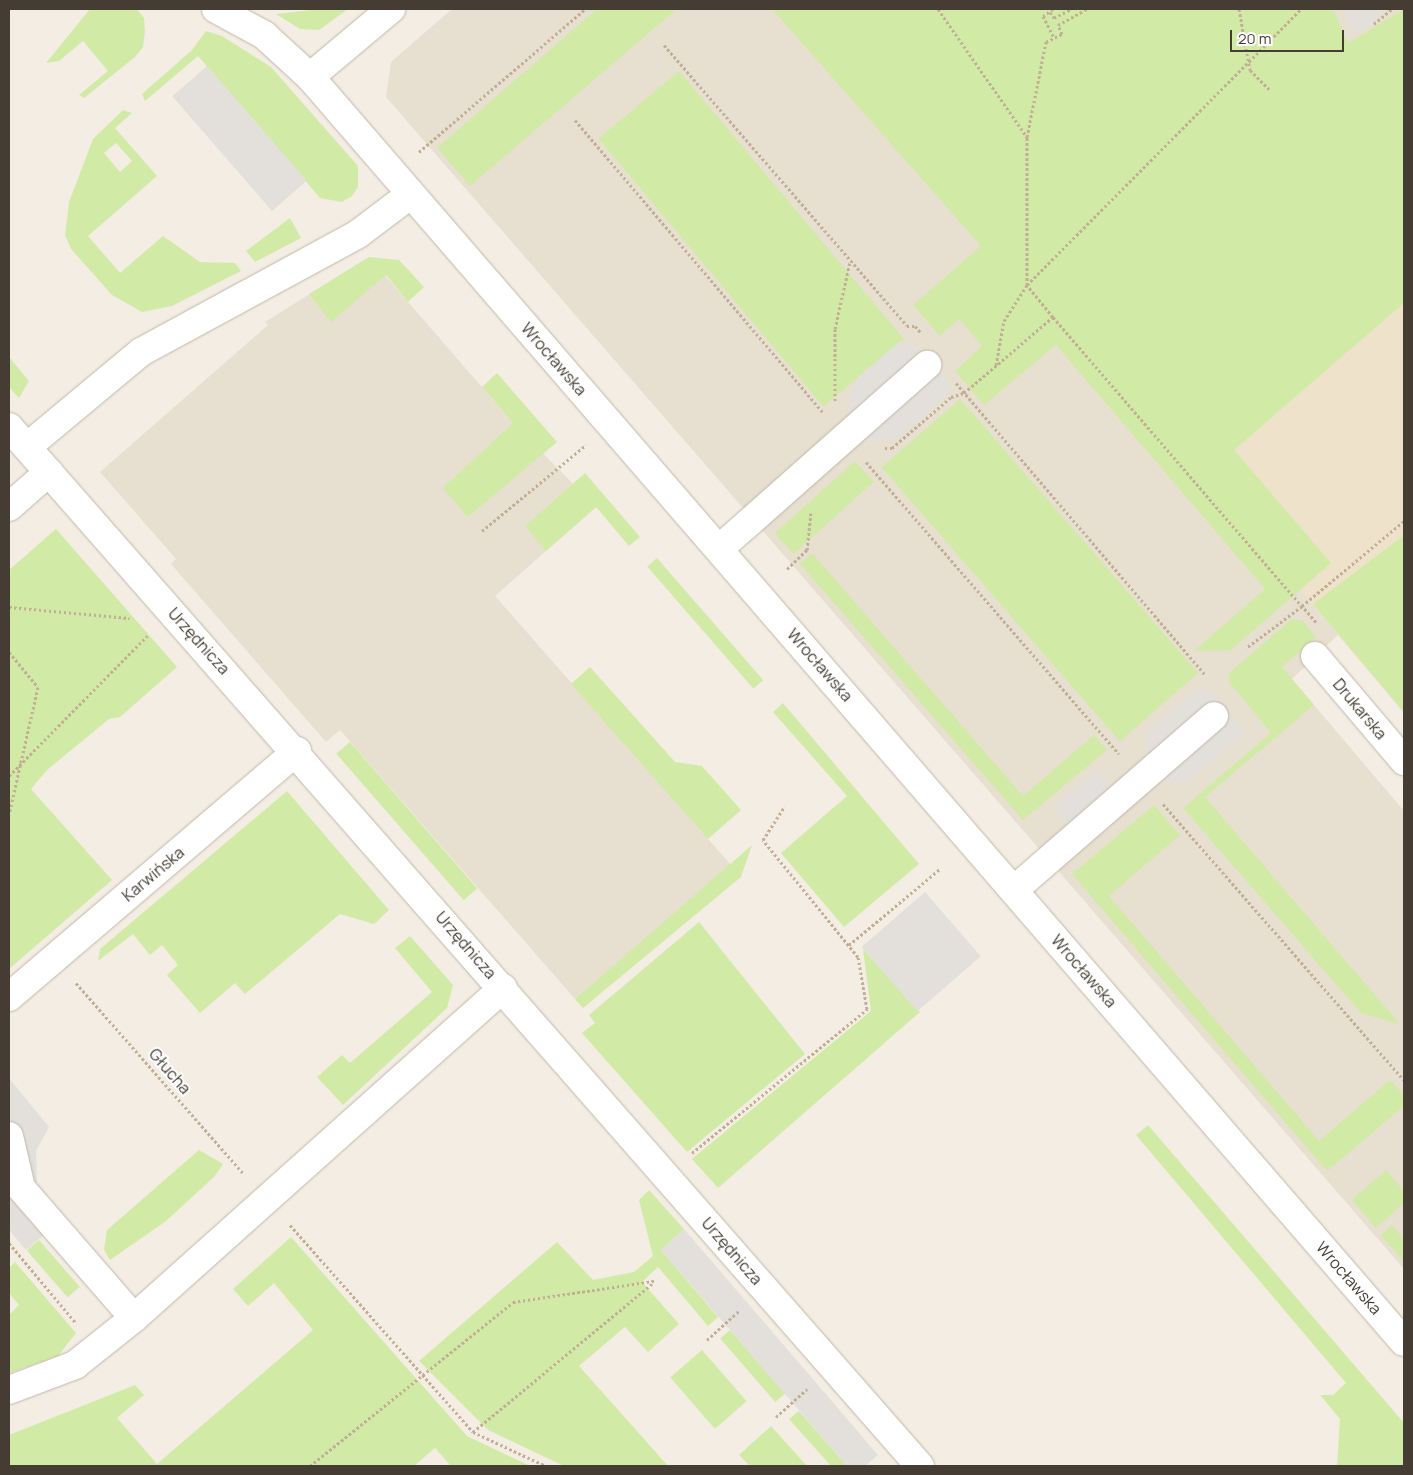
<!DOCTYPE html>
<meta charset="utf-8">
<style>
body{margin:0}
#map{position:relative;width:1413px;height:1475px;overflow:hidden;background:#f3ede3;font-family:Manrope,sans-serif}
div>[style]{position:absolute}
.residential>*{inset:0;background:#e7dfd0}
.education>*{inset:0;background:#eee2cb}
.green>*{inset:0;background:#d1eba7;transform-origin:0 0}
.parking>*{inset:0;background:#e3e0dc;transform-origin:0 0}
.path>*{height:3px;margin-top:-1.5px;transform-origin:0;background:repeating-linear-gradient(90deg,#c2af95 0 2.5px,transparent 0 5px)}
.roads{filter:drop-shadow(0 0 1px #c2b7a8) drop-shadow(0 0 1px #c2b7a8)}
.minor>*{height:28px;margin:-14px;padding:0 14px;transform-origin:14px;border-radius:14px;background:#fff}
span{translate:-50% -50%;white-space:nowrap;text-align:center;line-height:1.15;-webkit-text-stroke:4px #fff;paint-order:stroke}
.street-label{font-size:16px;color:#453d33}
.frame{position:absolute;inset:0;border:10px solid #453d33;pointer-events:none}
.scale{position:absolute;left:1230px;top:30px;width:114px;height:22px;box-sizing:border-box;border:2px solid #453d33;border-top:0;padding-left:6px;font-size:15px;line-height:18px;white-space:nowrap;color:#453d33;-webkit-text-stroke:4px #fff;paint-order:stroke}
</style>
<div id="map">
<div class="residential">
<div style="clip-path:polygon(452px 9px,1404px 9px,1404px 713px,1338px 635px,1292px 679px,1404px 811px,1404px 1269px,386px 97px,391px 62px)"></div>
<div style="clip-path:polygon(369px 257px,513px 423px,596px 507px,495px 596px,731px 865px,575px 999px,340px 730px,326px 742px,171px 564px,176px 559px,100px 472px,268px 325px,265px 322px)"></div>
</div>
<div class="education">
<div style="clip-path:polygon(1404px 94px,1404px 712px,1040px 284px)"></div>
</div>
<div class="green">
<div style="clip-path:polygon(90px 9px,137px 9px,144px 18px,145px 32px,143px 47px,135px 57px,84px 98px,79px 95px,108px 71px,83px 41px,59px 61px,46px 63px)"></div>
<div style="clip-path:polygon(320px 9px,348px 9px,319px 30px,300px 29px,276px 14px)"></div>
<div style="clip-path:polygon(597px 9px,677px 9px,470px 186px,437px 148px)"></div>
<div style="clip-path:polygon(772px 9px,1333px 9px,1348px 43px,1404px 9px,1404px 303px,1234px 450px,1331px 563px,1231px 650px,1194px 651px,1265px 589px,1056px 345px,984px 405px,955px 371px,982px 346px,959px 319px,940px 336px,913px 305px,981px 246px)"></div>
<div style="clip-path:polygon(206px 31px,222px 36px,271px 67px,358px 166px,358px 187px,352px 196px,342px 202px,320px 198px,198px 56px,145px 101px,142px 94px,192px 50px)"></div>
<div style="left:679px;top:71px;width:350px;height:105px;rotate:50deg"></div>
<div style="clip-path:polygon(evenodd,123px 110px,132px 113px,115px 128px,157px 176px,88px 236px,120px 273px,163px 236px,200px 262px,235px 263px,241px 271px,172px 306px,142px 312px,112px 295px,71px 249px,65px 235px,69px 202px,93px 139px,123px 110px,116px 143px,132px 161px,120px 172px,104px 153px,116px 143px)"></div>
<div style="clip-path:polygon(290px 218px,301px 238px,255px 262px,246px 251px)"></div>
<div style="clip-path:polygon(369px 257px,399px 260px,424px 287px,408px 302px,386px 275px,331px 322px,309px 294px)"></div>
<div style="clip-path:polygon(9px 357px,29px 381px,19px 398px,9px 387px)"></div>
<div style="clip-path:polygon(497px 373px,557px 442px,468px 517px,443px 488px,513px 423px,482px 387px)"></div>
<div style="left:960px;top:399px;width:363px;height:104px;rotate:49deg"></div>
<div style="left:855px;top:461px;width:28px;height:108px;rotate:48deg"></div>
<div style="clip-path:polygon(585px 473px,640px 537px,629px 546px,596px 507px,546px 551px,525px 526px)"></div>
<div style="clip-path:polygon(56px 529px,177px 667px,120px 717px,109px 719px,47px 770px,31px 789px,112px 880px,9px 969px,9px 570px)"></div>
<div style="clip-path:polygon(1404px 535px,1404px 712px,1313px 604px)"></div>
<div style="clip-path:polygon(812px 553px,1023px 796px,1094px 735px,1107px 750px,1023px 820px,800px 564px)"></div>
<div style="left:657px;top:558px;width:162px;height:13px;rotate:49deg"></div>
<div style="clip-path:polygon(1292px 619px,1303px 621px,1316px 637px,1282px 667px,1314px 705px,1205px 797px,1400px 1024px,1361px 1013px,1183px 808px,1271px 733px,1229px 682px,1229px 673px)"></div>
<div style="clip-path:polygon(590px 667px,675px 762px,702px 766px,741px 810px,708px 839px,571px 684px)"></div>
<div style="clip-path:polygon(783px 703px,919px 864px,844px 927px,781px 853px,847px 796px,773px 712px)"></div>
<div style="left:350px;top:742px;width:194px;height:18px;rotate:49deg"></div>
<div style="clip-path:polygon(287px 791px,389px 910px,374px 924px,340px 914px,245px 994px,235px 983px,200px 1013px,167px 975px,178px 965px,162px 945px,150px 955px,133px 934px,98px 961px,100px 949px)"></div>
<div style="clip-path:polygon(1154px 805px,1180px 835px,1109px 896px,1319px 1141px,1390px 1080px,1404px 1095px,1404px 1106px,1327px 1171px,1072px 874px)"></div>
<div style="clip-path:polygon(752px 845px,741px 877px,583px 1008px,575px 999px)"></div>
<div style="clip-path:polygon(699px 922px,805px 1054px,687px 1152px,582px 1033px,595px 1023px,589px 1015px)"></div>
<div style="clip-path:polygon(410px 936px,453px 985px,447px 1008px,343px 1105px,317px 1077px,342px 1055px,350px 1063px,432px 992px,395px 948px)"></div>
<div style="clip-path:polygon(863px 949px,920px 1012px,718px 1188px,692px 1159px,871px 1011px)"></div>
<div style="clip-path:polygon(1148px 1125px,1404px 1423px,1404px 1466px,1337px 1466px,1340px 1419px,1320px 1395px,1333px 1395px,1346px 1383px,1136px 1135px)"></div>
<div style="clip-path:polygon(199px 1150px,223px 1164px,214px 1177px,166px 1221px,110px 1260px,104px 1250px,107px 1230px)"></div>
<div style="clip-path:polygon(1386px 1170px,1404px 1191px,1404px 1203px,1376px 1228px,1352px 1200px)"></div>
<div style="clip-path:polygon(649px 1190px,684px 1229px,661px 1250px,718px 1317px,708px 1326px,658px 1267px,642px 1282px,679px 1324px,648px 1352px,625px 1327px,579px 1366px,668px 1466px,564px 1466px,488px 1430px,419px 1361px,557px 1242px,593px 1280px,634px 1272px,653px 1256px,639px 1200px)"></div>
<div style="clip-path:polygon(1392px 1225px,1404px 1239px,1404px 1262px,1381px 1235px)"></div>
<div style="clip-path:polygon(291px 1237px,467px 1436px,530px 1466px,451px 1466px,435px 1448px,414px 1466px,9px 1466px,9px 1435px,135px 1385px,144px 1395px,117px 1418px,157px 1464px,313px 1330px,274px 1283px,248px 1306px,233px 1289px)"></div>
<div style="left:39px;top:1240px;width:62px;height:16px;rotate:49deg"></div>
<div style="clip-path:polygon(15px 1262px,76px 1333px,58px 1356px,9px 1373px,9px 1315px,19px 1305px,9px 1293px,9px 1268px)"></div>
<div style="left:730px;top:1330px;width:84px;height:13px;rotate:49deg"></div>
<div style="left:702px;top:1350px;width:68px;height:42px;rotate:49deg"></div>
<div style="clip-path:polygon(799px 1411px,847px 1466px,831px 1466px,789px 1419px)"></div>
<div style="clip-path:polygon(771px 1426px,807px 1466px,750px 1466px,739px 1455px)"></div>
</div>
<div class="parking">
<div style="clip-path:polygon(1344px 9px,1387px 9px,1356px 36px)"></div>
<div style="left:207px;top:66px;width:152px;height:46px;rotate:49deg"></div>
<div style="clip-path:polygon(898px 343px,916px 346px,947px 379px,948px 393px,898px 438px,860px 442px,845px 424px,852px 390px,858px 377px)"></div>
<div style="clip-path:polygon(1198px 688px,1212px 691px,1242px 729px,1241px 736px,1185px 783px,1161px 780px,1084px 844px,1052px 809px,1097px 770px,1115px 791px,1146px 760px,1145px 732px)"></div>
<div style="left:925px;top:892px;width:85px;height:84px;rotate:49deg"></div>
<div style="clip-path:polygon(9px 1078px,49px 1127px,36px 1151px,37px 1183px,64px 1218px,26px 1250px,9px 1230px)"></div>
<div style="clip-path:polygon(684px 1229px,878px 1455px,865px 1466px,847px 1466px,661px 1250px)"></div>
</div>
<div class="path">
<div style="left:938px;top:9px;width:156px;rotate:55.2deg"></div>
<div style="left:1053px;top:9px;width:12px;rotate:145deg"></div>
<div style="left:1043px;top:16px;width:25px;rotate:63deg"></div>
<div style="left:1239px;top:9px;width:62px;rotate:79.8deg"></div>
<div style="left:1250px;top:70px;width:27px;rotate:45deg"></div>
<div style="left:1050px;top:12px;width:7px;rotate:56deg"></div>
<div style="left:1054px;top:18px;width:19px;rotate:-28deg"></div>
<div style="left:1374px;top:24px;width:23px;rotate:-40deg"></div>
<div style="left:664px;top:45px;width:371px;rotate:49.1deg"></div>
<div style="left:907px;top:326px;width:8px"></div>
<div style="left:915px;top:326px;width:9px;rotate:49deg"></div>
<div style="left:575px;top:120px;width:383px;rotate:49.7deg"></div>
<div style="left:419px;top:152px;width:219px;rotate:-40.7deg"></div>
<div style="left:1053px;top:317px;width:41px;rotate:-129.1deg"></div>
<div style="left:1027px;top:285px;width:148px;rotate:-90deg"></div>
<div style="left:1027px;top:137px;width:97px;rotate:-78.7deg"></div>
<div style="left:1046px;top:42px;width:18px;rotate:-27deg"></div>
<div style="left:1062px;top:34px;width:10px;rotate:-114deg"></div>
<div style="left:1058px;top:25px;width:33px;rotate:-29deg"></div>
<div style="left:996px;top:365px;width:45px;rotate:-79.7deg"></div>
<div style="left:1004px;top:321px;width:43px;rotate:-57.4deg"></div>
<div style="left:1027px;top:285px;width:389px;rotate:-45.2deg"></div>
<div style="left:956px;top:383px;width:384px;rotate:49.5deg"></div>
<div style="left:835px;top:401px;width:72px;rotate:-90deg"></div>
<div style="left:835px;top:329px;width:69px;rotate:-77.4deg"></div>
<div style="left:885px;top:448px;width:7px"></div>
<div style="left:892px;top:448px;width:78px;rotate:-40.8deg"></div>
<div style="left:951px;top:397px;width:14px;rotate:-17deg"></div>
<div style="left:964px;top:393px;width:117px;rotate:-40.5deg"></div>
<div style="left:1053px;top:317px;width:381px;rotate:49.3deg"></div>
<div style="left:1302px;top:606px;width:70px;rotate:143.1deg"></div>
<div style="left:866px;top:462px;width:386px;rotate:49.1deg"></div>
<div style="left:482px;top:531px;width:135px;rotate:-39.6deg"></div>
<div style="left:787px;top:569px;width:28px;rotate:-44deg"></div>
<div style="left:807px;top:550px;width:37px;rotate:-84deg"></div>
<div style="left:9px;top:607px;width:121px;rotate:5.2deg"></div>
<div style="left:1316px;top:622px;width:21px;rotate:-131deg"></div>
<div style="left:1302px;top:606px;width:133px;rotate:-39.8deg"></div>
<div style="left:9px;top:652px;width:45px;rotate:50.4deg"></div>
<div style="left:38px;top:687px;width:131px;rotate:102.8deg"></div>
<div style="left:9px;top:776px;width:197px;rotate:-45.4deg"></div>
<div style="left:1163px;top:804px;width:366px;rotate:48.9deg"></div>
<div style="left:849px;top:945px;width:119px;rotate:-39.9deg"></div>
<div style="left:76px;top:983px;width:254px;rotate:48.7deg"></div>
<div style="left:692px;top:1153px;width:227px;rotate:-39.4deg"></div>
<div style="left:867px;top:1009px;width:53px;rotate:-99.8deg"></div>
<div style="left:858px;top:957px;width:151px;rotate:-129.1deg"></div>
<div style="left:763px;top:840px;width:40px;rotate:-57.1deg"></div>
<div style="left:290px;top:1225px;width:276px;rotate:48.5deg"></div>
<div style="left:473px;top:1432px;width:81px;rotate:25deg"></div>
<div style="left:9px;top:1243px;width:104px;rotate:50.1deg"></div>
<div style="left:707px;top:1340px;width:45px;rotate:-42.3deg"></div>
<div style="left:776px;top:1417px;width:42px;rotate:-42.1deg"></div>
<div style="left:473px;top:1432px;width:235px;rotate:-39.6deg"></div>
<div style="left:310px;top:1466px;width:261px;rotate:-38.9deg"></div>
<div style="left:513px;top:1302px;width:143px;rotate:-8.5deg"></div>
</div>
<div class="roads">
<div class="minor">
<div style="left:216px;top:9px;width:55px;rotate:28.4deg"></div>
<div style="left:264px;top:35px;width:62px;rotate:42.4deg"></div>
<div style="left:310px;top:77px;width:1672px;rotate:49.15deg"></div>
<div style="left:310px;top:77px;width:106px;rotate:-40deg"></div>
<div style="left:9px;top:427px;width:1382px;rotate:48.76deg"></div>
<div style="left:27px;top:447px;width:148px;rotate:-39.8deg"></div>
<div style="left:141px;top:352px;width:247px;rotate:-28.5deg"></div>
<div style="left:358px;top:234px;width:66px;rotate:-37deg"></div>
<div style="left:9px;top:507px;width:53px;rotate:-41.2deg"></div>
<div style="left:719px;top:549px;width:278px;rotate:-41.5deg"></div>
<div style="left:1315px;top:656px;width:138px;rotate:49.7deg"></div>
<div style="left:1014px;top:890px;width:265px;rotate:-41deg"></div>
<div style="left:9px;top:997px;width:379px;rotate:-40.5deg"></div>
<div style="left:9px;top:1136px;width:53px;rotate:77deg"></div>
<div style="left:21px;top:1188px;width:172px;rotate:49deg"></div>
<div style="left:9px;top:1390px;width:71px;rotate:-20.7deg"></div>
<div style="left:75px;top:1365px;width:75px;rotate:-38.5deg"></div>
<div style="left:134px;top:1318px;width:495px;rotate:-41.8deg"></div>
</div>
</div>
<div class="street-label">
<span style="left:554px;top:359px;rotate:49deg">Wrocławska</span>
<span style="left:199px;top:641px;rotate:48deg">Urzędnicza</span>
<span style="left:820px;top:665px;rotate:49deg">Wrocławska</span>
<span style="left:1360px;top:709px;rotate:50deg">Drukarska</span>
<span style="left:153px;top:874px;rotate:-40deg">Karwińska</span>
<span style="left:466px;top:945px;rotate:49deg">Urzędnicza</span>
<span style="left:1084px;top:971px;rotate:49deg">Wrocławska</span>
<span style="left:170px;top:1071px;rotate:49deg">Głucha</span>
<span style="left:732px;top:1251px;rotate:49deg">Urzędnicza</span>
<span style="left:1349px;top:1278px;rotate:49deg">Wrocławska</span>
</div>
<div class="frame"></div>
<div class="scale">20 m</div>
</div>
